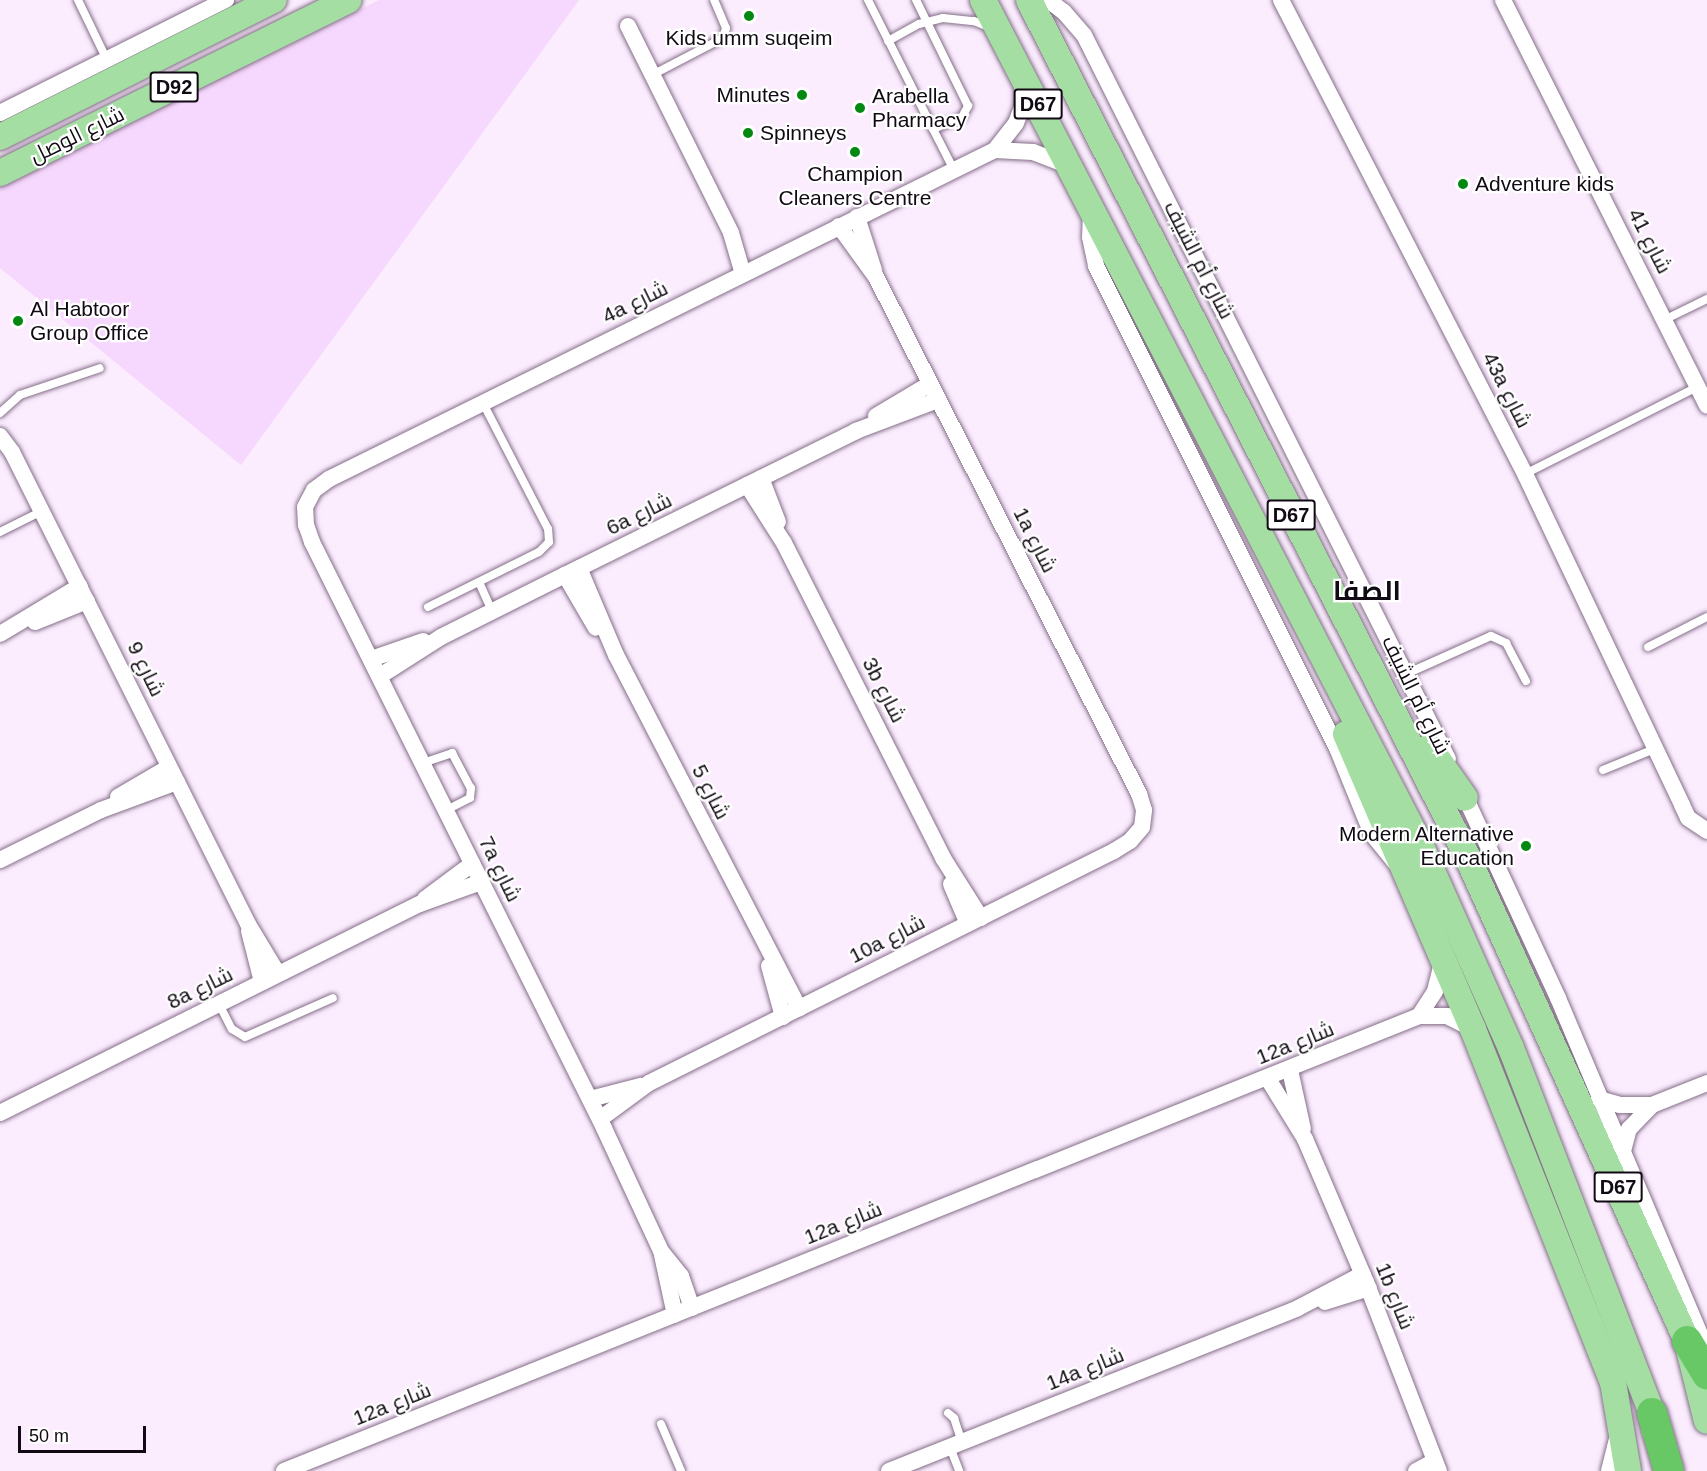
<!DOCTYPE html>
<meta charset="utf-8">
<style>
body{margin:0}
#map{position:relative;width:1707px;height:1471px;overflow:hidden;background:#fbecfe;font-family:Arial,Cairo,sans-serif}
div>[style]{position:absolute}
.green>*{inset:0;background:#f6d7fd}
.roads{filter:drop-shadow(0 0 2px #846e88) drop-shadow(0 0 2px #846e88)}
.lane>*{height:8px;margin:-4px;padding:0 4px;transform-origin:4px;border-radius:4px;background:#fff}
.street>*{height:16px;margin:-8px;padding:0 8px;transform-origin:8px;border-radius:8px;background:#fff}
.primary>*{height:26px;margin:-13px;padding:0 13px;transform-origin:13px;border-radius:13px;background:#a5dea3}
.highway>*{height:30px;margin:-15px;padding:0 15px;transform-origin:15px;border-radius:15px;background:#69c866}
.dots>*{width:16px;height:16px;translate:-50% -50%;box-sizing:border-box;border:3px solid #fff;border-radius:50%}
span{translate:-50% -50%;white-space:nowrap;text-align:center;line-height:1.15;-webkit-text-stroke:4.5px #fff;paint-order:stroke}
.shield-label span{padding:2px 4px;background:#fff;border:2px solid;border-radius:4px;-webkit-text-stroke-width:0}
.shield-label{font-size:20px;color:#110913;font-weight:700}
.poi-label{font-size:21px;color:#110913}
.right{translate:-100% -50%;text-align:right}
.left{translate:0 -50%;text-align:left}
.street-label{font-size:21px;color:#110913}
.district-label{font-size:27px;color:#110913;font-weight:700}
.scale{position:absolute;left:18px;top:1426px;width:128px;height:27px;box-sizing:border-box;border:3px solid #110913;border-top:0;padding-left:8px;font-size:18px;line-height:21px;white-space:nowrap;color:#110913;-webkit-text-stroke:4px #fff;paint-order:stroke}
</style>
<div id="map">
<div class="green">
<div style="clip-path:polygon(379px 0,579px 0,241px 465px,0 268px,0 186px)"></div>
</div>
<div class="roads">
<div class="lane">
<div style="left:78px;top:0;width:69px;rotate:64.2deg"></div>
<div style="left:868px;top:0;width:144px;rotate:63.3deg"></div>
<div style="left:933px;top:129px;width:31px;rotate:-22deg"></div>
<div style="left:962px;top:117px;width:13px;rotate:-61deg"></div>
<div style="left:968px;top:106px;width:118px;rotate:-116.1deg"></div>
<div style="left:888px;top:41px;width:35px;rotate:-29deg"></div>
<div style="left:919px;top:24px;width:25px;rotate:-14deg"></div>
<div style="left:943px;top:18px;width:31px;rotate:6deg"></div>
<div style="left:974px;top:21px;width:16px;rotate:22deg"></div>
<div style="left:652px;top:75px;width:80px;rotate:-27.5deg"></div>
<div style="left:723px;top:38px;width:10px;rotate:-73deg"></div>
<div style="left:726px;top:28px;width:30px;rotate:-113deg"></div>
<div style="left:933px;top:129px;width:46px;rotate:62.9deg"></div>
<div style="left:1664px;top:320px;width:48px;rotate:-26deg"></div>
<div style="left:0;top:413px;width:27px;rotate:-42deg"></div>
<div style="left:20px;top:395px;width:84px;rotate:-18.6deg"></div>
<div style="left:1525px;top:474px;width:193px;rotate:-26.8deg"></div>
<div style="left:0;top:532px;width:47px;rotate:-26.6deg"></div>
<div style="left:479px;top:582px;width:32px;rotate:66deg"></div>
<div style="left:428px;top:607px;width:124px;rotate:-26.4deg"></div>
<div style="left:539px;top:552px;width:14px;rotate:-45deg"></div>
<div style="left:549px;top:542px;width:13px;rotate:-94deg"></div>
<div style="left:548px;top:529px;width:142px;rotate:-117.3deg"></div>
<div style="left:1648px;top:647px;width:66px;rotate:-27deg"></div>
<div style="left:1406px;top:674px;width:93px;rotate:-24.1deg"></div>
<div style="left:1491px;top:636px;width:17px;rotate:25deg"></div>
<div style="left:1506px;top:643px;width:43px;rotate:62.2deg"></div>
<div style="left:423px;top:763px;width:31px;rotate:-19deg"></div>
<div style="left:452px;top:753px;width:40px;rotate:62deg"></div>
<div style="left:471px;top:788px;width:10px;rotate:96deg"></div>
<div style="left:470px;top:798px;width:27px;rotate:153deg"></div>
<div style="left:1603px;top:770px;width:58px;rotate:-22.2deg"></div>
<div style="left:219px;top:1004px;width:28px;rotate:63deg"></div>
<div style="left:232px;top:1029px;width:15px;rotate:32deg"></div>
<div style="left:245px;top:1037px;width:96px;rotate:-23.9deg"></div>
<div style="left:948px;top:1413px;width:8px;rotate:40deg"></div>
<div style="left:954px;top:1418px;width:25px;rotate:72deg"></div>
<div style="left:661px;top:1424px;width:51px;rotate:66.9deg"></div>
<div style="left:950px;top:1447px;width:26px;rotate:69deg"></div>
</div>
<div class="street">
<div style="left:1048px;top:0;width:20px;rotate:37deg"></div>
<div style="left:1064px;top:12px;width:30px;rotate:49deg"></div>
<div style="left:1084px;top:35px;width:810px;rotate:63.31deg"></div>
<div style="left:1281px;top:0;width:533px;rotate:62.76deg"></div>
<div style="left:1525px;top:474px;width:366px;rotate:64.6deg"></div>
<div style="left:1682px;top:805px;width:14px;rotate:65deg"></div>
<div style="left:1688px;top:818px;width:23px;rotate:34deg"></div>
<div style="left:1503px;top:0;width:454px;rotate:63.3deg"></div>
<div style="left:628px;top:26px;width:231px;rotate:63.5deg"></div>
<div style="left:731px;top:233px;width:43px;rotate:73.7deg"></div>
<div style="left:0;top:113px;width:253px;rotate:-26.6deg"></div>
<div style="left:995px;top:150px;width:38px;rotate:3deg"></div>
<div style="left:1033px;top:152px;width:39px;rotate:21deg"></div>
<div style="left:1091px;top:211px;width:26px;rotate:92deg"></div>
<div style="left:1090px;top:237px;width:30px;rotate:78deg"></div>
<div style="left:1096px;top:266px;width:539px;rotate:63.43deg"></div>
<div style="left:1337px;top:748px;width:93px;rotate:67.9deg"></div>
<div style="left:1372px;top:834px;width:40px;rotate:51deg"></div>
<div style="left:857px;top:217px;width:56px;rotate:72.2deg"></div>
<div style="left:876px;top:416px;width:63px;rotate:-30.7deg"></div>
<div style="left:0;top:436px;width:20px;rotate:53deg"></div>
<div style="left:12px;top:452px;width:528px;rotate:63.43deg"></div>
<div style="left:248px;top:924px;width:58px;rotate:59deg"></div>
<div style="left:761px;top:478px;width:47px;rotate:68.9deg"></div>
<div style="left:747px;top:485px;width:69px;rotate:57.5deg"></div>
<div style="left:784px;top:543px;width:353px;rotate:63.2deg"></div>
<div style="left:943px;top:858px;width:71px;rotate:57.7deg"></div>
<div style="left:579px;top:568px;width:95px;rotate:67deg"></div>
<div style="left:616px;top:655px;width:398px;rotate:62.6deg"></div>
<div style="left:565px;top:575px;width:61px;rotate:59.7deg"></div>
<div style="left:35px;top:622px;width:56px;rotate:-22deg"></div>
<div style="left:0;top:634px;width:93px;rotate:-31deg"></div>
<div style="left:371px;top:659px;width:55px;rotate:-19.1deg"></div>
<div style="left:380px;top:676px;width:72px;rotate:-32.6deg"></div>
<div style="left:441px;top:637px;width:139px;rotate:-26.6deg"></div>
<div style="left:565px;top:575px;width:325px;rotate:-26.3deg"></div>
<div style="left:856px;top:431px;width:88px;rotate:-20.7deg"></div>
<div style="left:1461px;top:788px;width:231px;rotate:65.2deg"></div>
<div style="left:1558px;top:998px;width:383px;rotate:67.1deg"></div>
<div style="left:118px;top:797px;width:59px;rotate:-30.5deg"></div>
<div style="left:0;top:860px;width:113px;rotate:-26.3deg"></div>
<div style="left:101px;top:810px;width:81px;rotate:-20.2deg"></div>
<div style="left:951px;top:884px;width:43px;rotate:67deg"></div>
<div style="left:425px;top:899px;width:59px;rotate:-36.7deg"></div>
<div style="left:249px;top:931px;width:53px;rotate:75.7deg"></div>
<div style="left:769px;top:966px;width:53px;rotate:74.6deg"></div>
<div style="left:1419px;top:1016px;width:30px;rotate:-57deg"></div>
<div style="left:1435px;top:991px;width:30px;rotate:-76deg"></div>
<div style="left:1290px;top:1070px;width:60px;rotate:77.6deg"></div>
<div style="left:1268px;top:1079px;width:70px;rotate:58.3deg"></div>
<div style="left:1305px;top:1139px;width:155px;rotate:66.9deg"></div>
<div style="left:1366px;top:1282px;width:203px;rotate:68.9deg"></div>
<div style="left:590px;top:1099px;width:52px;rotate:-14.6deg"></div>
<div style="left:1599px;top:1099px;width:22px;rotate:16deg"></div>
<div style="left:1620px;top:1105px;width:32px"></div>
<div style="left:1652px;top:1105px;width:59px;rotate:-21.8deg"></div>
<div style="left:0;top:1113px;width:469px;rotate:-26.5deg"></div>
<div style="left:420px;top:904px;width:65px;rotate:-19.8deg"></div>
<div style="left:600px;top:1119px;width:61px;rotate:-36.3deg"></div>
<div style="left:649px;top:1083px;width:520px;rotate:-26.52deg"></div>
<div style="left:1114px;top:851px;width:19px;rotate:-32deg"></div>
<div style="left:1130px;top:841px;width:18px;rotate:-49deg"></div>
<div style="left:1142px;top:827px;width:17px;rotate:-83deg"></div>
<div style="left:1144px;top:810px;width:17px;rotate:-107deg"></div>
<div style="left:1139px;top:794px;width:580px;rotate:-116.96deg"></div>
<div style="left:876px;top:277px;width:63px;rotate:-126deg"></div>
<div style="left:1623px;top:1151px;width:23px;rotate:-75deg"></div>
<div style="left:1629px;top:1129px;width:33px;rotate:-46deg"></div>
<div style="left:662px;top:1255px;width:61px;rotate:77.8deg"></div>
<div style="left:1325px;top:1302px;width:46px;rotate:-17.7deg"></div>
<div style="left:692px;top:1308px;width:34px;rotate:-109deg"></div>
<div style="left:681px;top:1276px;width:32px;rotate:-129deg"></div>
<div style="left:661px;top:1251px;width:136px;rotate:-114.9deg"></div>
<div style="left:604px;top:1128px;width:655px;rotate:-116.49deg"></div>
<div style="left:312px;top:542px;width:18px;rotate:-109deg"></div>
<div style="left:306px;top:525px;width:18px;rotate:-93deg"></div>
<div style="left:305px;top:507px;width:19px;rotate:-62deg"></div>
<div style="left:314px;top:490px;width:19px;rotate:-36deg"></div>
<div style="left:329px;top:479px;width:743px;rotate:-26.29deg"></div>
<div style="left:995px;top:150px;width:34px;rotate:-52deg"></div>
<div style="left:1016px;top:123px;width:17px;rotate:-69deg"></div>
<div style="left:1022px;top:107px;width:24px;rotate:-88deg"></div>
<div style="left:284px;top:1471px;width:1223px;rotate:-21.84deg"></div>
<div style="left:1419px;top:1016px;width:28px"></div>
<div style="left:1447px;top:1016px;width:29px;rotate:27deg"></div>
<div style="left:889px;top:1471px;width:440px;rotate:-21.7deg"></div>
<div style="left:1298px;top:1308px;width:73px;rotate:-27.6deg"></div>
<div style="left:1416px;top:1471px;width:21px;rotate:-28deg"></div>
<div style="left:1609px;top:1471px;width:36px;rotate:-76deg"></div>
</div>
<div class="primary">
<div style="left:983px;top:0;width:953px;rotate:62.63deg"></div>
<div style="left:1421px;top:846px;width:221px;rotate:66deg"></div>
<div style="left:1511px;top:1048px;width:391px;rotate:68.9deg"></div>
<div style="left:1652px;top:1413px;width:18px;rotate:81deg"></div>
<div style="left:1029px;top:0;width:959px;rotate:62.9deg"></div>
<div style="left:1466px;top:854px;width:535px;rotate:65.59deg"></div>
<div style="left:1687px;top:1341px;width:82px;rotate:76deg"></div>
<div style="left:0;top:137px;width:306px;rotate:-26.6deg"></div>
<div style="left:0;top:173px;width:389px;rotate:-26.4deg"></div>
<div style="left:1346px;top:734px;width:321px;rotate:66.7deg"></div>
<div style="left:1473px;top:1029px;width:380px;rotate:68.4deg"></div>
<div style="left:1613px;top:1382px;width:90px;rotate:80.4deg"></div>
<div style="left:1429px;top:747px;width:62px;rotate:54.8deg"></div>
</div>
<div class="highway">
<div style="left:1687px;top:1341px;width:39px;rotate:59deg"></div>
<div style="left:1652px;top:1413px;width:60px;rotate:73.7deg"></div>
</div>
</div>
<div class="dots">
<div style="left:749px;top:16px;background:#038811"></div>
<div style="left:802px;top:95px;background:#038811"></div>
<div style="left:860px;top:108px;background:#038811"></div>
<div style="left:748px;top:133px;background:#038811"></div>
<div style="left:855px;top:152px;background:#038811"></div>
<div style="left:1463px;top:184px;background:#038811"></div>
<div style="left:18px;top:321px;background:#038811"></div>
<div style="left:1526px;top:846px;background:#038811"></div>
</div>
<div class="shield-label">
<span style="left:174px;top:87px">D92</span>
<span style="left:1038px;top:104px">D67</span>
<span style="left:1291px;top:515px">D67</span>
<span style="left:1618px;top:1187px">D67</span>
</div>
<div class="poi-label">
<span style="left:749px;top:38px">Kids umm suqeim</span>
<span class="right" style="left:790px;top:95px">Minutes</span>
<span class="left" style="left:872px;top:108px">Arabella<br>Pharmacy</span>
<span class="left" style="left:760px;top:133px">Spinneys</span>
<span style="left:855px;top:186px">Champion<br>Cleaners Centre</span>
<span class="left" style="left:1475px;top:184px">Adventure kids</span>
<span class="left" style="left:30px;top:321px">Al Habtoor<br>Group Office</span>
<span class="right" style="left:1514px;top:846px">Modern Alternative<br>Education</span>
</div>
<div class="street-label">
<span style="left:77px;top:135px;rotate:-26deg">شارع الوصل</span>
<span style="left:1650px;top:241px;rotate:63deg">شارع 41</span>
<span style="left:1199px;top:260px;rotate:63deg">شارع أم الشيف</span>
<span style="left:635px;top:302px;rotate:-26deg">4a شارع</span>
<span style="left:1507px;top:390px;rotate:63deg">43a شارع</span>
<span style="left:639px;top:514px;rotate:-26deg">6a شارع</span>
<span style="left:1035px;top:540px;rotate:63deg">1a شارع</span>
<span style="left:146px;top:669px;rotate:64deg">شارع 9</span>
<span style="left:884px;top:690px;rotate:63deg">3b شارع</span>
<span style="left:1416px;top:695px;rotate:64deg">شارع أم الشيف</span>
<span style="left:711px;top:792px;rotate:63deg">شارع 5</span>
<span style="left:500px;top:869px;rotate:64deg">7a شارع</span>
<span style="left:887px;top:939px;rotate:-27deg">10a شارع</span>
<span style="left:200px;top:988px;rotate:-26deg">8a شارع</span>
<span style="left:1295px;top:1043px;rotate:-22deg">12a شارع</span>
<span style="left:843px;top:1223px;rotate:-22deg">12a شارع</span>
<span style="left:1395px;top:1296px;rotate:68deg">1b شارع</span>
<span style="left:1085px;top:1369px;rotate:-22deg">14a شارع</span>
<span style="left:392px;top:1404px;rotate:-22deg">12a شارع</span>
</div>
<div class="district-label">
<span style="left:1367px;top:592px">الصفا</span>
</div>
<div class="scale">50 m</div>
</div>
